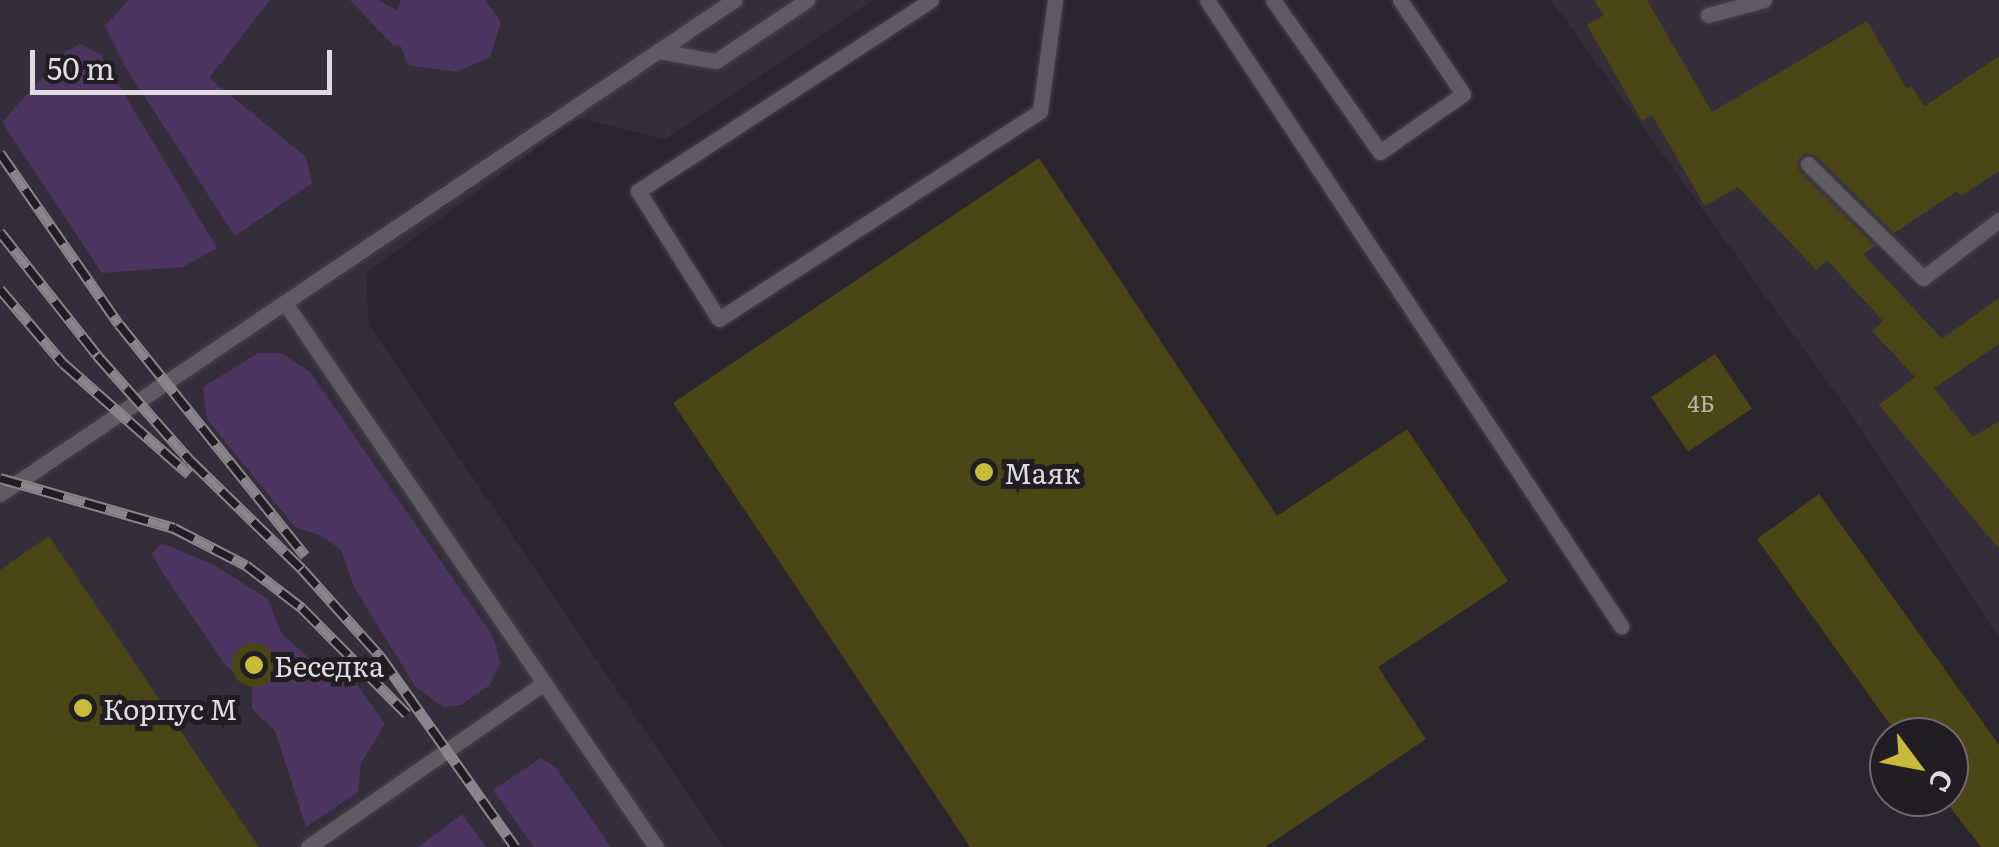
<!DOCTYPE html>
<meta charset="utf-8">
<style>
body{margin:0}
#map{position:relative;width:1999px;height:847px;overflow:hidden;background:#2a262d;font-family:Literata,serif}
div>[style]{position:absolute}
.built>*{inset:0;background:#342e3a}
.green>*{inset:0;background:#4c3560}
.building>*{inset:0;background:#4b4615;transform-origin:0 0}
.round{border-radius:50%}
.roads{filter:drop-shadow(0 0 2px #47444a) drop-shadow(0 0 2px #47444a)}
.service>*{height:15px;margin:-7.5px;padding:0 7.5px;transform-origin:7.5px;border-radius:7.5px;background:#5e5b62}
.rail>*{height:11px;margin-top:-5.5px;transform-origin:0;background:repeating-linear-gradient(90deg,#201d23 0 22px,#88858b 0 44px);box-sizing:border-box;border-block:2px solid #88858b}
.dots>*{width:28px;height:28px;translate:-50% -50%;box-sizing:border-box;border:5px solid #201d23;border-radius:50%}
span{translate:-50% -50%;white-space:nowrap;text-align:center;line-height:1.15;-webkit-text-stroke:10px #201d23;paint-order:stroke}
.number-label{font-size:22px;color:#b9b6ad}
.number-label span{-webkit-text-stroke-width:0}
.poi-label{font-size:28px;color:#dedce0}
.left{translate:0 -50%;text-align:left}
.north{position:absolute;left:1869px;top:717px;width:100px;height:100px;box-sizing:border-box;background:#201d23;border:2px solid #6c696f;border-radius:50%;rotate:122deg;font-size:28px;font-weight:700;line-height:40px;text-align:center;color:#dedce0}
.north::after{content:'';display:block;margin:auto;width:35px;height:45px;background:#c8bb3b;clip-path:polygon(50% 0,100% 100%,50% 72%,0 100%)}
.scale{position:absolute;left:30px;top:50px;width:302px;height:45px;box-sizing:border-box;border:5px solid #dedce0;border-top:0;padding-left:12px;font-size:30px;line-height:35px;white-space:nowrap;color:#dedce0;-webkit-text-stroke:8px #201d23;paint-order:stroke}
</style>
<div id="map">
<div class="built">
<div style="clip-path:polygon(0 0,873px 0,665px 139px,578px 118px,366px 273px,369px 325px,724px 847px,0 847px)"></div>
<div style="clip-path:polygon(1551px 0,1999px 0,1999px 638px,1858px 424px)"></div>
</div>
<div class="green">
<div style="clip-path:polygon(129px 0,270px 0,209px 78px,306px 157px,312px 183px,235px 236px,126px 68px,105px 26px)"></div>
<div style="clip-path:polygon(350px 0,379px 0,397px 11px,401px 0,485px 0,501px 22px,490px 57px,456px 72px,408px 65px,400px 45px,394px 46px)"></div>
<div style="clip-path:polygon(80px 44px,100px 54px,217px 248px,183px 267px,102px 273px,2px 122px,64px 53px)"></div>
<div style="clip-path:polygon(258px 353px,281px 353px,310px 372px,494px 638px,500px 663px,490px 685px,461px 705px,443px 707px,415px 686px,354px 587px,341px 550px,322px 536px,295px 527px,207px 419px,203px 387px)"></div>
<div style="clip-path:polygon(162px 543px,214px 565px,268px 599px,282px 634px,318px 666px,351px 676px,385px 724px,361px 763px,358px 792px,306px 827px,275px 731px,252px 709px,252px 686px,226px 666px,164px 575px,152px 554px)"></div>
<div style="clip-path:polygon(541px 758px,556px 768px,611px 847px,534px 847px,493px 790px)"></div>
<div style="clip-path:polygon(462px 814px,486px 847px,418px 847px)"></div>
</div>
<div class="building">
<div style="clip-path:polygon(1594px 0,1647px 0,1712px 112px,1867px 21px,1907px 89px,1911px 86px,1925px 106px,1999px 56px,1999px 171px,1961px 196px,1957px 191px,1894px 233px,1815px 155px,1804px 154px,1797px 162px,1800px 172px,1875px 246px,1863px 254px,1942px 339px,1999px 298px,1999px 344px,1934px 388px,1973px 437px,1999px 421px,1999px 549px,1879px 405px,1915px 377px,1872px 331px,1883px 321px,1827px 260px,1816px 270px,1738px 187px,1705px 206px,1652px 115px,1642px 121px,1587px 25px,1604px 15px)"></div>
<div style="clip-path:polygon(1039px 158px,1277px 516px,1407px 429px,1508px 581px,1378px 667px,1426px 739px,1265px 847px,970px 847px,673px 403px)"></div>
<div style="left:1715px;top:354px;width:66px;height:77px;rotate:56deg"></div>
<div style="clip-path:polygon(1819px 494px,1999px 745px,1999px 847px,1981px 847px,1942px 797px,1949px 797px,1949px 737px,1899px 737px,1757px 539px)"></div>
<div style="clip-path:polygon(49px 536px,259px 847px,0 847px,0 570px)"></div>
<div class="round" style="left:232px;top:643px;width:44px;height:44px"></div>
</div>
<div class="roads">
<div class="service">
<div style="left:931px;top:0;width:350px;rotate:146.9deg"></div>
<div style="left:638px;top:191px;width:151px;rotate:57.7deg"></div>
<div style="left:719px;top:319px;width:382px;rotate:-32.9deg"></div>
<div style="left:1040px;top:111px;width:112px;rotate:-82.3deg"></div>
<div style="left:1207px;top:0;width:751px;rotate:56.52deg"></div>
<div style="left:1273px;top:0;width:186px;rotate:54.9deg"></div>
<div style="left:1380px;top:152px;width:101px;rotate:-34.9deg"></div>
<div style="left:1463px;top:94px;width:113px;rotate:-123.8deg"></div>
<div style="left:1708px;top:15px;width:58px;rotate:-15deg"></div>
<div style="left:658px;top:51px;width:59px;rotate:9.8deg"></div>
<div style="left:716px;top:61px;width:110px;rotate:-33.8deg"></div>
<div style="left:1808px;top:164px;width:162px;rotate:44.7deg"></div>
<div style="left:1923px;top:278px;width:96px;rotate:-37.3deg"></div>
<div style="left:285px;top:303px;width:658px;rotate:55.71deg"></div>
<div style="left:0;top:494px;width:885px;rotate:-33.94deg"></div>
<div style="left:308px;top:847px;width:287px;rotate:-34.8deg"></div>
</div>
</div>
<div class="rail">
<div style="left:0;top:153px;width:208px;rotate:55.2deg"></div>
<div style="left:119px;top:324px;width:297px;rotate:51.2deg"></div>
<div style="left:0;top:232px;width:157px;rotate:51.7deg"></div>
<div style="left:97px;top:355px;width:140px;rotate:48.5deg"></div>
<div style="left:190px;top:460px;width:156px;rotate:44.2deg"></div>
<div style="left:302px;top:569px;width:117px;rotate:48.1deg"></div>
<div style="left:380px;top:656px;width:234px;rotate:54.7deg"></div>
<div style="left:0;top:289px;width:97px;rotate:49.6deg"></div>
<div style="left:63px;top:363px;width:168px;rotate:41.4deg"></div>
<div style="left:0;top:478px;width:181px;rotate:16deg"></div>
<div style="left:174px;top:528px;width:81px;rotate:27.2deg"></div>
<div style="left:246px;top:565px;width:71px;rotate:37.5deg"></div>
<div style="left:302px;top:608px;width:149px;rotate:45.3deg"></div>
</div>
<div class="dots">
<div style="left:984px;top:472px;background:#c8bb3b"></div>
<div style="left:254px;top:665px;background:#c8bb3b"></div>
<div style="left:83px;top:708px;background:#c8bb3b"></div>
</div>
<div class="number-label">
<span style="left:1701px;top:403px">4Б</span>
</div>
<div class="poi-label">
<span class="left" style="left:1004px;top:472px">Маяк</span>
<span class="left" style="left:274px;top:665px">Беседка</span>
<span class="left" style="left:103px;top:708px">Корпус М</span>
</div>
<div class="north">С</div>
<div class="scale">50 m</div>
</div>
